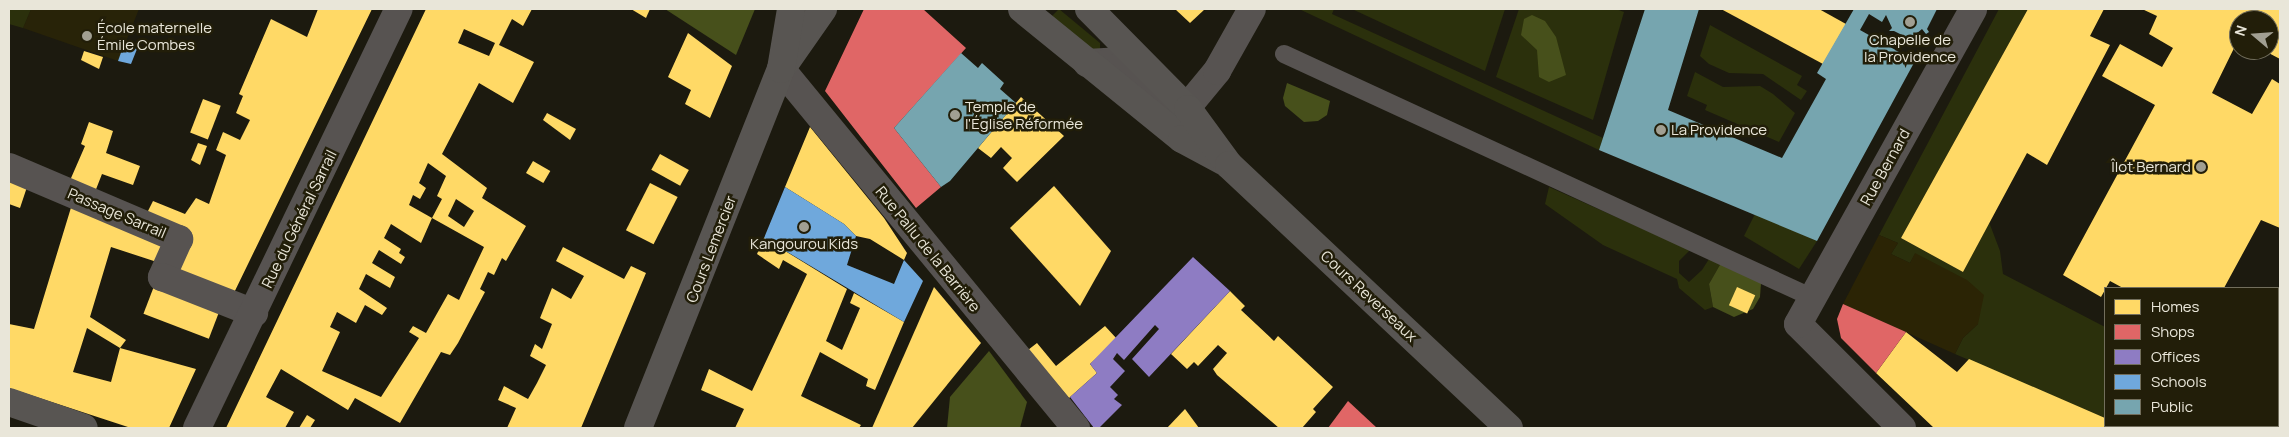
<!DOCTYPE html>
<meta charset="utf-8">
<style>
body{margin:0}
#map{position:relative;width:2289px;height:437px;overflow:hidden;background:#1c1a0f;font-family:Manrope,sans-serif}
div>[style]{position:absolute}
.built>*{inset:0;background:#282308}
.green>*{inset:0;background:#2b300c}
.forest>*{inset:0;background:#47501b}
.sand>*{inset:0;background:#2b2405}
.homes>*{inset:0;background:#ffd966;transform-origin:0 0}
.shops>*{inset:0;background:#e06666}
.offices>*{inset:0;background:#8e7cc3}
.schools>*{inset:0;background:#6fa8dc}
.public>*{inset:0;background:#76a5af}
.lane>*{height:18px;margin:-9px;padding:0 9px;transform-origin:9px;border-radius:9px;background:#575351}
.street>*{height:28px;margin:-14px;padding:0 14px;transform-origin:14px;border-radius:14px;background:#575351}
.secondary>*{height:28px;margin:-14px;padding:0 14px;transform-origin:14px;border-radius:14px;background:#585552}
.dots>*{width:14px;height:14px;translate:-50% -50%;box-sizing:border-box;border:2px solid #221e09;border-radius:50%}
span{translate:-50% -50%;white-space:nowrap;text-align:center;line-height:1.15;-webkit-text-stroke:5px #221e09;paint-order:stroke}
.poi-label{font-size:15px;color:#e9e6d9}
.left{translate:0 -50%;text-align:left}
.right{translate:-100% -50%;text-align:right}
.street-label{font-size:15px;color:#e9e6d9}
.frame{position:absolute;inset:0;border:10px solid #e9e6d9;pointer-events:none}
.legend{position:absolute;left:2104px;top:287px;width:175px;height:140px;box-sizing:border-box;background:#221e09;border:1px solid #726e5c;margin:0;padding:6px 9px;list-style:none;font-size:15px;color:#e9e6d9}
.legend li{display:flex;align-items:center;gap:10px;height:25px}
.legend b{width:25px;border:1px solid #726e5c}
.north{position:absolute;left:2229px;top:10px;width:50px;height:50px;box-sizing:border-box;background:#221e09;border:1px solid #726e5c;border-radius:50%;rotate:288deg;font-size:14px;font-weight:700;line-height:20px;text-align:center;color:#e9e6d9}
.north::after{content:'';display:block;margin:auto;width:18px;height:22px;background:#a19f92;clip-path:polygon(50% 0,100% 100%,50% 72%,0 100%)}
</style>
<div id="map">
<div class="built">
<div style="clip-path:polygon(31px 9px,139px 9px,118px 61px,23px 28px)"></div>
</div>
<div class="green">
<div style="clip-path:polygon(9px 9px,31px 9px,23px 28px,9px 24px)"></div>
<div style="clip-path:polygon(1059px 9px,1100px 43px,1100px 51px,1095px 53px,1050px 18px)"></div>
<div style="clip-path:polygon(1299px 9px,1334px 9px,1332px 14px,1603px 138px,1599px 150px)"></div>
<div style="clip-path:polygon(1352px 9px,1505px 9px,1485px 71px)"></div>
<div style="clip-path:polygon(1519px 9px,1616px 9px,1624px 12px,1593px 120px,1496px 77px)"></div>
<div style="clip-path:polygon(1999px 9px,2028px 9px,1901px 238px,1963px 272px,1989px 222px,2000px 251px,2003px 274px,2105px 327px,2105px 418px,1955px 354px,1963px 338px,1978px 324px,1915px 254px,1910px 263px,1891px 254px,1898px 243px,1879px 235px)"></div>
<div style="clip-path:polygon(1710px 25px,1802px 76px,1797px 85px,1807px 91px,1801px 100px,1763px 74px,1729px 73px,1709px 64px,1700px 56px)"></div>
<div style="clip-path:polygon(1695px 72px,1723px 87px,1760px 86px,1773px 94px,1795px 113px,1779px 142px,1705px 110px,1707px 105px,1687px 96px)"></div>
<div style="clip-path:polygon(1549px 187px,1690px 250px,1679px 261px,1679px 273px,1689px 282px,1702px 270px,1709px 259px,1721px 263px,1709px 284px,1713px 307px,1705px 310px,1679px 288px,1677px 279px,1603px 245px,1545px 204px)"></div>
<div style="clip-path:polygon(1755px 214px,1817px 241px,1799px 269px,1744px 236px)"></div>
</div>
<div class="forest">
<div style="clip-path:polygon(665px 9px,755px 9px,736px 55px)"></div>
<div style="clip-path:polygon(1532px 15px,1545px 21px,1556px 37px,1566px 75px,1549px 82px,1539px 77px,1537px 50px,1521px 35px,1524px 19px)"></div>
<div style="clip-path:polygon(1287px 83px,1330px 101px,1327px 115px,1318px 121px,1304px 122px,1285px 106px,1283px 98px)"></div>
<div style="clip-path:polygon(1721px 263px,1761px 283px,1760px 297px,1753px 309px,1734px 317px,1713px 307px,1709px 284px)"></div>
<div style="clip-path:polygon(989px 351px,1027px 402px,1020px 428px,947px 428px,950px 397px)"></div>
</div>
<div class="sand">
<div style="clip-path:polygon(1879px 235px,1898px 243px,1891px 254px,1910px 263px,1915px 253px,1967px 280px,1984px 295px,1978px 324px,1963px 338px,1955px 354px,1843px 304px)"></div>
</div>
<div class="homes">
<div style="clip-path:polygon(318px 9px,372px 9px,231px 299px,173px 275px,188px 237px,144px 219px,153px 201px,185px 214px,196px 198px,209px 204px,226px 155px,216px 150px,223px 132px,240px 140px,250px 120px,236px 113px,243px 96px,239px 94px,271px 19px,307px 37px)"></div>
<div style="clip-path:polygon(evenodd,426px 9px,532px 9px,523px 26px,512px 19px,499px 45px,534px 62px,513px 103px,479px 83px,442px 154px,487px 188px,482px 198px,526px 226px,506px 261px,502px 258px,494px 275px,488px 272px,480px 289px,485px 292px,458px 343px,450px 355px,441px 352px,400px 423px,355px 398px,348px 410px,281px 369px,266px 397px,294px 412px,285px 428px,226px 428px,426px 9px,464px 29px,495px 43px,489px 56px,458px 43px,464px 29px,426px 9px,428px 163px,446px 176px,437px 196px,442px 199px,432px 218px,484px 247px,459px 300px,448px 294px,426px 333px,413px 326px,409px 332px,419px 338px,381px 397px,322px 371px,340px 332px,330px 327px,337px 312px,356px 323px,365px 305px,382px 315px,387px 308px,359px 289px,366px 274px,390px 288px,395px 277px,372px 263px,379px 250px,401px 264px,405px 257px,399px 253px,401px 249px,384px 238px,391px 224px,421px 243px,432px 218px,409px 205px,413px 195px,420px 199px,426px 188px,419px 183px,428px 163px,426px 9px,456px 199px,474px 211px,464px 227px,448px 216px,456px 199px)"></div>
<div style="clip-path:polygon(631px 9px,650px 9px,646px 18px)"></div>
<div style="clip-path:polygon(1175px 9px,1205px 9px,1190px 23px)"></div>
<div style="clip-path:polygon(1721px 9px,1819px 9px,1846px 24px,1823px 64px)"></div>
<div style="clip-path:polygon(2028px 9px,2104px 9px,2090px 36px,2110px 45px,2047px 165px,2027px 153px,1963px 272px,1901px 238px)"></div>
<div style="clip-path:polygon(2142px 9px,2280px 9px,2280px 59px,2263px 50px,2269px 50px,2269px 20px,2239px 20px,2239px 38px,2212px 93px,2252px 114px,2272px 79px,2280px 84px,2280px 228px,2261px 220px,2224px 288px,2123px 288px,2110px 281px,2101px 297px,2063px 275px,2155px 105px,2102px 76px,2120px 44px,2162px 67px,2173px 48px,2149px 34px,2157px 16px)"></div>
<div style="clip-path:polygon(688px 33px,732px 66px,710px 118px,685px 104px,691px 90px,668px 77px)"></div>
<div style="clip-path:polygon(84px 51px,103px 57px,99px 69px,81px 60px)"></div>
<div style="clip-path:polygon(1021px 97px,1064px 136px,1017px 182px,1003px 168px,1012px 158px,1001px 147px,991px 158px,978px 148px)"></div>
<div style="left:203px;top:99px;width:19px;height:36px;rotate:21deg"></div>
<div style="clip-path:polygon(547px 113px,576px 129px,570px 140px,543px 120px)"></div>
<div style="clip-path:polygon(89px 122px,113px 131px,106px 153px,140px 166px,133px 185px,102px 174px,93px 197px,68px 185px,85px 146px,81px 144px)"></div>
<div style="clip-path:polygon(810px 127px,884px 218px,907px 253px,904px 260px,870px 239px,856px 236px,844px 224px,785px 187px)"></div>
<div style="clip-path:polygon(198px 143px,207px 146px,200px 165px,191px 160px)"></div>
<div style="left:660px;top:154px;width:33px;height:18px;rotate:29deg"></div>
<div style="left:533px;top:161px;width:20px;height:14px;rotate:30deg"></div>
<div style="clip-path:polygon(9px 173px,29px 181px,20px 208px,9px 204px)"></div>
<div style="left:650px;top:183px;width:31px;height:53px;rotate:27deg"></div>
<div style="clip-path:polygon(1054px 186px,1111px 251px,1080px 306px,1010px 228px)"></div>
<div style="clip-path:polygon(73px 201px,171px 241px,163px 264px,111px 247px,90px 317px,126px 340px,120px 348px,87px 328px,73px 372px,111px 382px,120px 348px,196px 369px,169px 428px,131px 428px,9px 388px,9px 324px,34px 329px)"></div>
<div style="clip-path:polygon(764px 238px,847px 289px,826px 341px,842px 350px,860px 308px,850px 303px,854px 293px,904px 322px,875px 390px,866px 386px,868px 379px,820px 352px,801px 396px,861px 425px,859px 428px,735px 428px,744px 409px,701px 390px,709px 369px,752px 391px,807px 274px,783px 260px,779px 269px,757px 254px)"></div>
<div style="clip-path:polygon(563px 247px,624px 279px,631px 266px,646px 273px,581px 428px,507px 428px,516px 408px,498px 400px,504px 386px,528px 399px,537px 383px,546px 365px,530px 356px,535px 344px,542px 349px,552px 324px,540px 318px,552px 288px,571px 299px,584px 276px,556px 261px)"></div>
<div style="left:156px;top:281px;width:70px;height:35px;rotate:21deg"></div>
<div style="clip-path:polygon(934px 287px,981px 343px,912px 428px,872px 428px)"></div>
<div style="left:1737px;top:287px;width:20px;height:20px;rotate:24deg"></div>
<div style="clip-path:polygon(1230px 291px,1245px 306px,1241px 310px,1274px 341px,1278px 336px,1333px 387px,1313px 409px,1316px 412px,1302px 428px,1279px 428px,1217px 375px,1213px 369px,1227px 353px,1218px 345px,1198px 366px,1194px 362px,1187px 369px,1171px 354px)"></div>
<div style="clip-path:polygon(2280px 313px,2280px 428px,2224px 428px,2219px 426px,2278px 426px)"></div>
<div style="clip-path:polygon(1105px 326px,1117px 339px,1090px 364px,1097px 373px,1069px 398px,1028px 350px,1037px 343px,1056px 366px)"></div>
<div style="clip-path:polygon(1906px 332px,1957px 372px,1969px 359px,2105px 418px,2105px 426px,2128px 428px,1934px 428px,1876px 373px)"></div>
<div style="clip-path:polygon(1185px 409px,1199px 428px,1167px 428px)"></div>
<div style="clip-path:polygon(307px 415px,315px 420px,310px 428px,299px 428px)"></div>
</div>
<div class="shops">
<div style="clip-path:polygon(864px 9px,923px 9px,966px 48px,894px 128px,941px 187px,916px 208px,825px 91px)"></div>
<div style="clip-path:polygon(1843px 304px,1906px 332px,1876px 373px,1841px 338px,1837px 319px)"></div>
<div style="clip-path:polygon(1348px 401px,1377px 428px,1328px 428px)"></div>
</div>
<div class="offices">
<div style="clip-path:polygon(1193px 257px,1230px 291px,1149px 377px,1132px 359px,1159px 329px,1155px 325px,1124px 360px,1117px 353px,1113px 359px,1125px 371px,1110px 387px,1118px 395px,1114px 399px,1122px 405px,1099px 428px,1094px 428px,1070px 397px,1097px 373px,1090px 364px)"></div>
</div>
<div class="schools">
<div style="clip-path:polygon(124px 44px,137px 49px,131px 64px,118px 61px)"></div>
<div style="clip-path:polygon(785px 187px,844px 224px,856px 236px,847px 265px,894px 284px,904px 260px,923px 281px,904px 322px,764px 238px)"></div>
</div>
<div class="public">
<div style="clip-path:polygon(1645px 9px,1699px 9px,1668px 110px,1782px 158px,1826px 79px,1817px 73px,1854px 9px,1937px 9px,1927px 29px,1929px 32px,1926px 34px,1922px 29px,1910px 39px,1894px 31px,1889px 31px,1892px 28px,1886px 15px,1882px 22px,1869px 14px,1860px 30px,1915px 61px,1817px 241px,1599px 150px)"></div>
<div style="clip-path:polygon(961px 53px,978px 68px,982px 63px,1004px 83px,1000px 89px,1016px 103px,950px 181px,941px 187px,894px 128px)"></div>
</div>
<div class="lane">
<div style="left:1284px;top:54px;width:583px;rotate:24.76deg"></div>
</div>
<div class="street">
<div style="left:1087px;top:63px;width:22px;rotate:-3deg"></div>
<div style="left:1109px;top:62px;width:12px;rotate:20deg"></div>
<div style="left:1120px;top:66px;width:78px;rotate:40.8deg"></div>
<div style="left:1179px;top:117px;width:60px;rotate:-50.4deg"></div>
<div style="left:1217px;top:71px;width:71px;rotate:-60.6deg"></div>
<div style="left:781px;top:69px;width:465px;rotate:50.6deg"></div>
<div style="left:9px;top:167px;width:185px;rotate:23deg"></div>
<div style="left:179px;top:239px;width:42px;rotate:114.1deg"></div>
<div style="left:162px;top:277px;width:99px;rotate:21.4deg"></div>
<div style="left:197px;top:428px;width:465px;rotate:-64.3deg"></div>
<div style="left:1902px;top:428px;width:147px;rotate:-135deg"></div>
<div style="left:1798px;top:324px;width:360px;rotate:-60.9deg"></div>
</div>
<div class="secondary">
<div style="left:1022px;top:9px;width:206px;rotate:39.1deg"></div>
<div style="left:1182px;top:139px;width:47px;rotate:28.2deg"></div>
<div style="left:1089px;top:9px;width:141px;rotate:45.3deg"></div>
<div style="left:1188px;top:109px;width:69px;rotate:53.8deg"></div>
<div style="left:1229px;top:165px;width:384px;rotate:43.2deg"></div>
<div style="left:786px;top:62px;width:65px;rotate:-55.1deg"></div>
<div style="left:9px;top:402px;width:79px;rotate:19.1deg"></div>
<div style="left:638px;top:428px;width:386px;rotate:-68.3deg"></div>
<div style="left:781px;top:69px;width:61px;rotate:-80.5deg"></div>
</div>
<div class="dots">
<div style="left:1910px;top:22px;background:#a19f92"></div>
<div style="left:87px;top:36px;background:#a19f92"></div>
<div style="left:955px;top:115px;background:#a19f92"></div>
<div style="left:1661px;top:130px;background:#a19f92"></div>
<div style="left:2201px;top:167px;background:#a19f92"></div>
<div style="left:804px;top:227px;background:#a19f92"></div>
</div>
<div class="poi-label">
<span class="left" style="left:97px;top:36px">École maternelle<br>Émile Combes</span>
<span style="left:1910px;top:48px">Chapelle de<br>la Providence</span>
<span class="left" style="left:965px;top:115px">Temple de<br>l'Église Réformée</span>
<span class="left" style="left:1671px;top:130px">La Providence</span>
<span class="right" style="left:2191px;top:167px">Îlot Bernard</span>
<span style="left:804px;top:244px">Kangourou Kids</span>
</div>
<div class="street-label">
<span style="left:1885px;top:167px;rotate:-61deg">Rue Bernard</span>
<span style="left:117px;top:213px;rotate:23deg">Passage Sarrail</span>
<span style="left:299px;top:219px;rotate:-64deg">Rue du Général Sarrail</span>
<span style="left:711px;top:249px;rotate:-69deg">Cours Lemercier</span>
<span style="left:928px;top:249px;rotate:51deg">Rue Pallu de la Barrière</span>
<span style="left:1369px;top:296px;rotate:43deg">Cours Reverseaux</span>
</div>
<div class="frame"></div>
<ul class="legend">
<li><b style="height:14px;background:#ffd966"></b>Homes</li>
<li><b style="height:14px;background:#e06666"></b>Shops</li>
<li><b style="height:14px;background:#8e7cc3"></b>Offices</li>
<li><b style="height:14px;background:#6fa8dc"></b>Schools</li>
<li><b style="height:14px;background:#76a5af"></b>Public</li>
</ul>
<div class="north">N</div>
</div>
